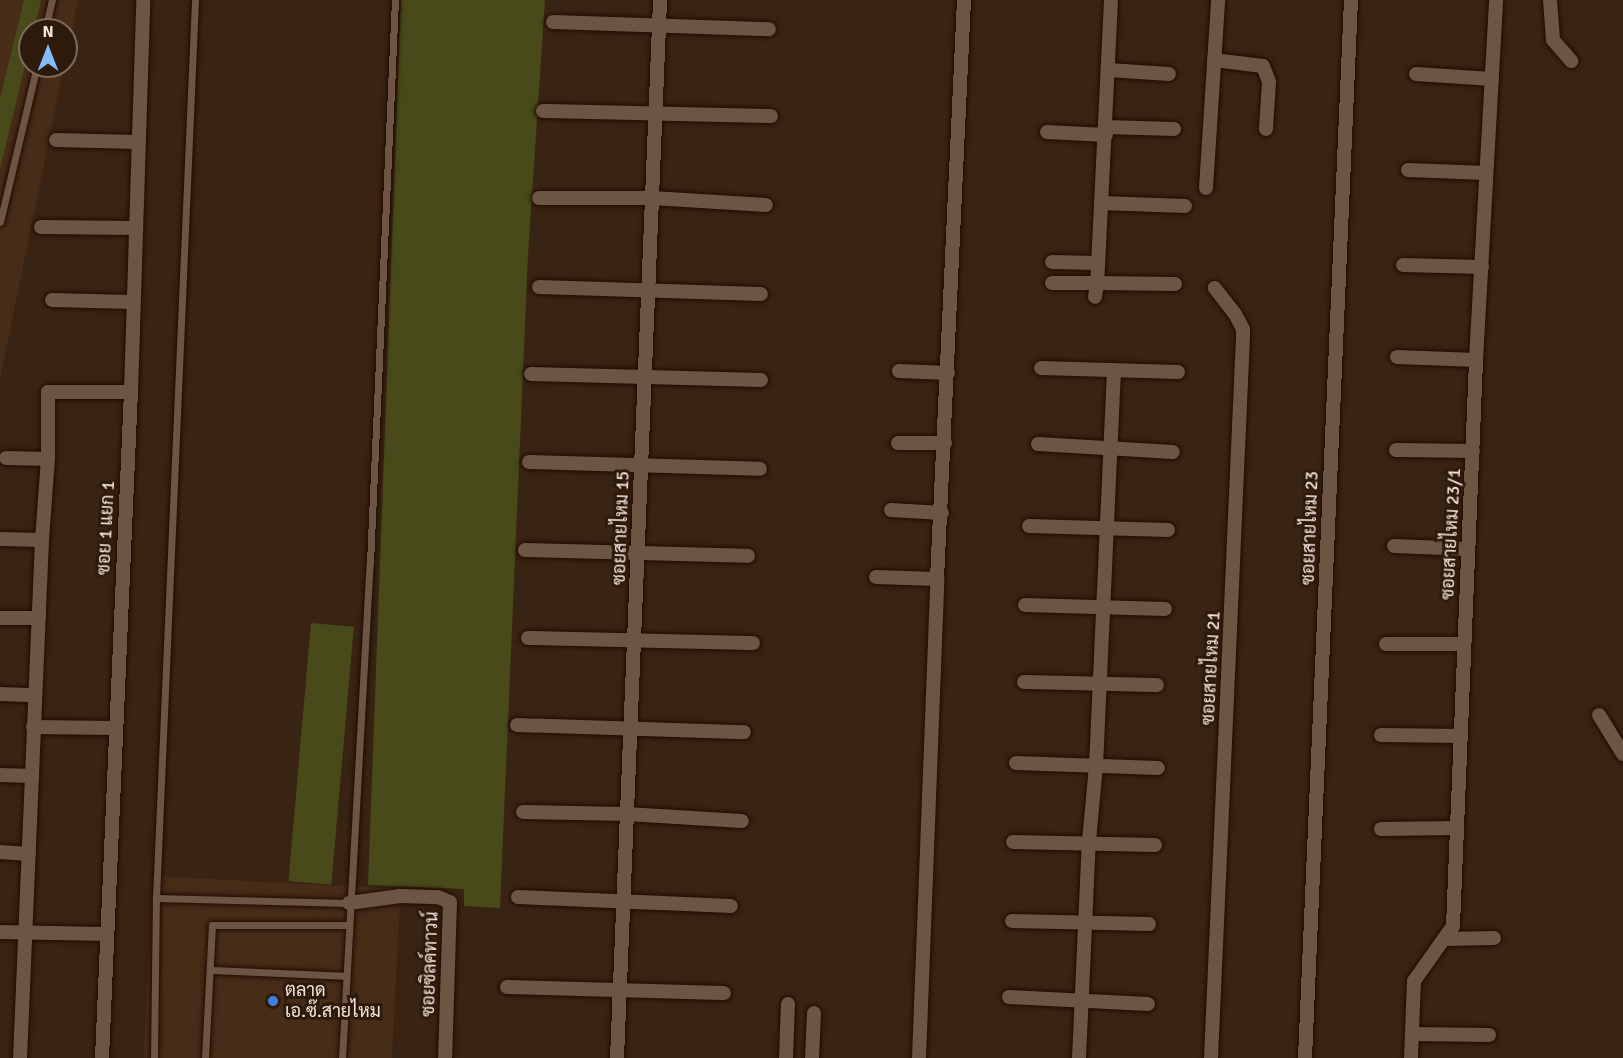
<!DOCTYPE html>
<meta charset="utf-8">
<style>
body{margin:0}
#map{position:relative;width:1623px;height:1058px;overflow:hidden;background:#392414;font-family:Signika,Sarabun,sans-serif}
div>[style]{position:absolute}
.built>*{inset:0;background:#472c18;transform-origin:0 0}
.green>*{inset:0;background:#484a1a;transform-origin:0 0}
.roads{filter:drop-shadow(0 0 2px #1f0c01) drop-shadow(0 0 2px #1f0c01)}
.service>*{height:7px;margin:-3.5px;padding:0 3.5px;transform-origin:3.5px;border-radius:3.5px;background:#6d5544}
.minor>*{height:14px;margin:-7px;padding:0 7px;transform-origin:7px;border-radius:7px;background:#6d5544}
.dots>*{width:16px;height:16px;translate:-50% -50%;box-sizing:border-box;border:3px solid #2e1a0b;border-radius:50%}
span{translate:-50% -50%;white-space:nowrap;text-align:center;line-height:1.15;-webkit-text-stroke:6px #2e1a0b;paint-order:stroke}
.street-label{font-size:18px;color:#f3e4db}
.poi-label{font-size:18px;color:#f3e4db}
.left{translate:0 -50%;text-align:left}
.north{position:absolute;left:18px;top:18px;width:60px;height:60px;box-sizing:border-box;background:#2e1a0b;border:2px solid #7d6b5e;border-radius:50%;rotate:0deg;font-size:16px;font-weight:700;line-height:24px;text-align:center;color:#f3e4db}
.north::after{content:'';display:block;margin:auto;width:21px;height:27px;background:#85bbfb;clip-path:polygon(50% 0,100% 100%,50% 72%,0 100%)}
</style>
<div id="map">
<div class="built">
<div style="clip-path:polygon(0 0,78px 0,66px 58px,66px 30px,30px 30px,30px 66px,64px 66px,0 379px)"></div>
<div style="left:153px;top:876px;width:248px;height:182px;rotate:3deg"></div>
</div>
<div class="green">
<div style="clip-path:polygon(24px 0,41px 0,34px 30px,30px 30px,30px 45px,0 169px,0 98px)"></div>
<div style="clip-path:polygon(401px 0,545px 0,528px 255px,500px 908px,464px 906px,464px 889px,368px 885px)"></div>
<div style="left:311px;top:623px;width:43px;height:259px;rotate:5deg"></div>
</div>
<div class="roads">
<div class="service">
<div style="left:45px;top:30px;width:31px;rotate:-77deg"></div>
<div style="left:0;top:222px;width:160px;rotate:-76.7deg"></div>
<div style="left:156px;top:898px;width:193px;rotate:1.5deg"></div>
<div style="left:210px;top:970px;width:136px;rotate:2.5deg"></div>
<div style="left:154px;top:1058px;width:160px;rotate:-89.3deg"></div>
<div style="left:156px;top:898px;width:899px;rotate:-87.51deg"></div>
<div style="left:205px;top:1058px;width:133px;rotate:-87deg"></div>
<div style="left:212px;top:925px;width:137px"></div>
<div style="left:342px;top:1058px;width:496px;rotate:-86.8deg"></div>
<div style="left:370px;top:563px;width:564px;rotate:-87.46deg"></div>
</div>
<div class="minor">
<div style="left:1111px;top:0;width:283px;rotate:92.8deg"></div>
<div style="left:1097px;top:283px;width:78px;rotate:0.7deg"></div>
<div style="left:1550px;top:0;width:40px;rotate:85.7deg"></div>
<div style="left:1553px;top:40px;width:28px;rotate:49deg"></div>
<div style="left:553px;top:22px;width:216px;rotate:1.9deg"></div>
<div style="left:1214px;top:60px;width:49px;rotate:7deg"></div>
<div style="left:1263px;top:66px;width:17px;rotate:69deg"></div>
<div style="left:1269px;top:82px;width:47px;rotate:93.7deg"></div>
<div style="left:1109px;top:70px;width:60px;rotate:3.8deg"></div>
<div style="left:1416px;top:74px;width:76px;rotate:3.8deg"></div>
<div style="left:543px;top:111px;width:228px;rotate:1.3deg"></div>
<div style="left:1106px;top:127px;width:68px;rotate:1.7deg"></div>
<div style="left:1047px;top:132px;width:59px;rotate:2.9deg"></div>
<div style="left:56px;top:140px;width:82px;rotate:1.4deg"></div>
<div style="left:1408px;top:170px;width:78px;rotate:2.2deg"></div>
<div style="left:1206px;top:188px;width:188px;rotate:-86.3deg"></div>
<div style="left:539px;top:198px;width:113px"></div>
<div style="left:652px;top:198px;width:114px;rotate:3.5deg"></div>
<div style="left:1101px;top:203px;width:84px;rotate:2deg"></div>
<div style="left:41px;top:227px;width:94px;rotate:0.6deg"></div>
<div style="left:1052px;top:262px;width:46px;rotate:1.2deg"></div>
<div style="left:1403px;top:265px;width:79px;rotate:1.5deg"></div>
<div style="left:1052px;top:283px;width:45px"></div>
<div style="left:1097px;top:283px;width:14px;rotate:98deg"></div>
<div style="left:539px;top:287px;width:222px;rotate:1.8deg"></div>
<div style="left:52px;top:300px;width:80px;rotate:1.4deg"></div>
<div style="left:1397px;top:357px;width:79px;rotate:2.2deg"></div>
<div style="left:1041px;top:368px;width:137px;rotate:1.7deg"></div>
<div style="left:899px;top:371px;width:49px;rotate:2.3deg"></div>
<div style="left:531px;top:374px;width:230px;rotate:1.5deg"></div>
<div style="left:898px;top:443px;width:47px"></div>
<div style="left:1038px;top:444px;width:135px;rotate:3.4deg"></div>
<div style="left:1396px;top:450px;width:77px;rotate:0.7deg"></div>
<div style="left:6px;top:458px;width:42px;rotate:1.4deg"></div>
<div style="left:529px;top:462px;width:231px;rotate:1.7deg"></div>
<div style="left:891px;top:510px;width:51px;rotate:3.4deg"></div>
<div style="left:1029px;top:526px;width:139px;rotate:1.6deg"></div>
<div style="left:0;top:539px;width:42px;rotate:1.4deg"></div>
<div style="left:1394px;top:546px;width:74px;rotate:2.3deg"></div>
<div style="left:525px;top:550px;width:223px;rotate:1.5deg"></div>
<div style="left:876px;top:577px;width:61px;rotate:1.9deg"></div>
<div style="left:1025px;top:605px;width:140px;rotate:1.6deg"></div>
<div style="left:0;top:618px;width:39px"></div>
<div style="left:528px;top:638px;width:225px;rotate:1.3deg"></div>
<div style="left:1386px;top:644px;width:78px"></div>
<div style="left:1024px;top:682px;width:133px;rotate:1.3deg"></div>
<div style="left:0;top:694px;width:35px;rotate:2deg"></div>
<div style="left:1599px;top:715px;width:46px;rotate:58.4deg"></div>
<div style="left:517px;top:725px;width:227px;rotate:1.8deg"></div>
<div style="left:33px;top:727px;width:82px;rotate:0.7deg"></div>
<div style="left:1381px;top:735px;width:80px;rotate:0.7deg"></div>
<div style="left:1016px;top:763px;width:142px;rotate:2deg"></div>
<div style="left:0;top:775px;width:32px;rotate:2deg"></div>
<div style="left:523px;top:812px;width:104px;rotate:1.1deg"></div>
<div style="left:627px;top:814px;width:115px;rotate:3.5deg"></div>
<div style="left:1381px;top:829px;width:76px;rotate:-0.8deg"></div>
<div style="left:1013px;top:842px;width:142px;rotate:1.2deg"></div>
<div style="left:0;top:852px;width:29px;rotate:4deg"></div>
<div style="left:518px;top:897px;width:213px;rotate:2.4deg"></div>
<div style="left:349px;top:903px;width:52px;rotate:-7.7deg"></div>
<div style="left:401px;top:896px;width:37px;rotate:2deg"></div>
<div style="left:438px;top:897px;width:13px;rotate:23deg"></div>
<div style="left:450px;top:902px;width:156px;rotate:91.8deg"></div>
<div style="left:1012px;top:921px;width:137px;rotate:1.3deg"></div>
<div style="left:0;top:932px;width:107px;rotate:1.1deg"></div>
<div style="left:1444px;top:939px;width:50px;rotate:-1.1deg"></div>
<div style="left:507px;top:987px;width:217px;rotate:1.6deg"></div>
<div style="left:1009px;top:997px;width:139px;rotate:2.9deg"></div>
<div style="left:1412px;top:1034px;width:77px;rotate:0.7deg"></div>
<div style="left:20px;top:1058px;width:518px;rotate:-87.57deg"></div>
<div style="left:42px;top:540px;width:81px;rotate:-85.8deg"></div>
<div style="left:48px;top:459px;width:67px;rotate:-90deg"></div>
<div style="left:48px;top:392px;width:83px"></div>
<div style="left:102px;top:1058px;width:667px;rotate:-87.51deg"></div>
<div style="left:131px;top:392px;width:392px;rotate:-88.2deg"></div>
<div style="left:617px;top:1058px;width:1059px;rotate:-87.67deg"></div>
<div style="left:786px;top:1058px;width:54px;rotate:-87.9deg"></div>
<div style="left:812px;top:1058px;width:45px;rotate:-87.5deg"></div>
<div style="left:919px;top:1058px;width:479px;rotate:-87.8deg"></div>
<div style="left:937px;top:579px;width:580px;rotate:-87.33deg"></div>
<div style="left:1079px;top:1058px;width:217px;rotate:-87.4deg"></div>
<div style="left:1089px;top:841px;width:75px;rotate:-84.7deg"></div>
<div style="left:1096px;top:766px;width:396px;rotate:-87.4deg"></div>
<div style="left:1211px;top:1058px;width:723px;rotate:-87.46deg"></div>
<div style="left:1243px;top:336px;width:7px;rotate:-90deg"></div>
<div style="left:1243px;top:329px;width:17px;rotate:-118deg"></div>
<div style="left:1235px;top:314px;width:33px;rotate:-128deg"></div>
<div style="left:1305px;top:1058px;width:1059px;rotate:-87.51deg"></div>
<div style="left:1411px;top:1058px;width:77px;rotate:-87.8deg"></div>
<div style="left:1414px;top:981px;width:67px;rotate:-54.7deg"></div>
<div style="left:1453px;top:926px;width:566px;rotate:-87.67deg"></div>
<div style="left:1476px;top:360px;width:361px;rotate:-86.8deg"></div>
</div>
</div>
<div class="dots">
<div style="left:273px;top:1001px;background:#3f7fe0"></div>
</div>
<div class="street-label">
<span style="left:106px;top:528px;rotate:-87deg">ซอย 1 แยก 1</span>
<span style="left:621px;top:528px;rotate:-88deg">ซอยสายไหม 15</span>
<span style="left:1310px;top:528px;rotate:-88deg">ซอยสายไหม 23</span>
<span style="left:1451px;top:534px;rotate:-87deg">ซอยสายไหม 23/1</span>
<span style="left:1211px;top:668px;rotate:-87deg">ซอยสายไหม 21</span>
<span style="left:430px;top:964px;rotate:-88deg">ซอยซิลค์ทาวน์</span>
</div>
<div class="poi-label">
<span class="left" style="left:285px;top:1001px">ตลาด<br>เอ.ซ๊.สายไหม</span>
</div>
<div class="north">N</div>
</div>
